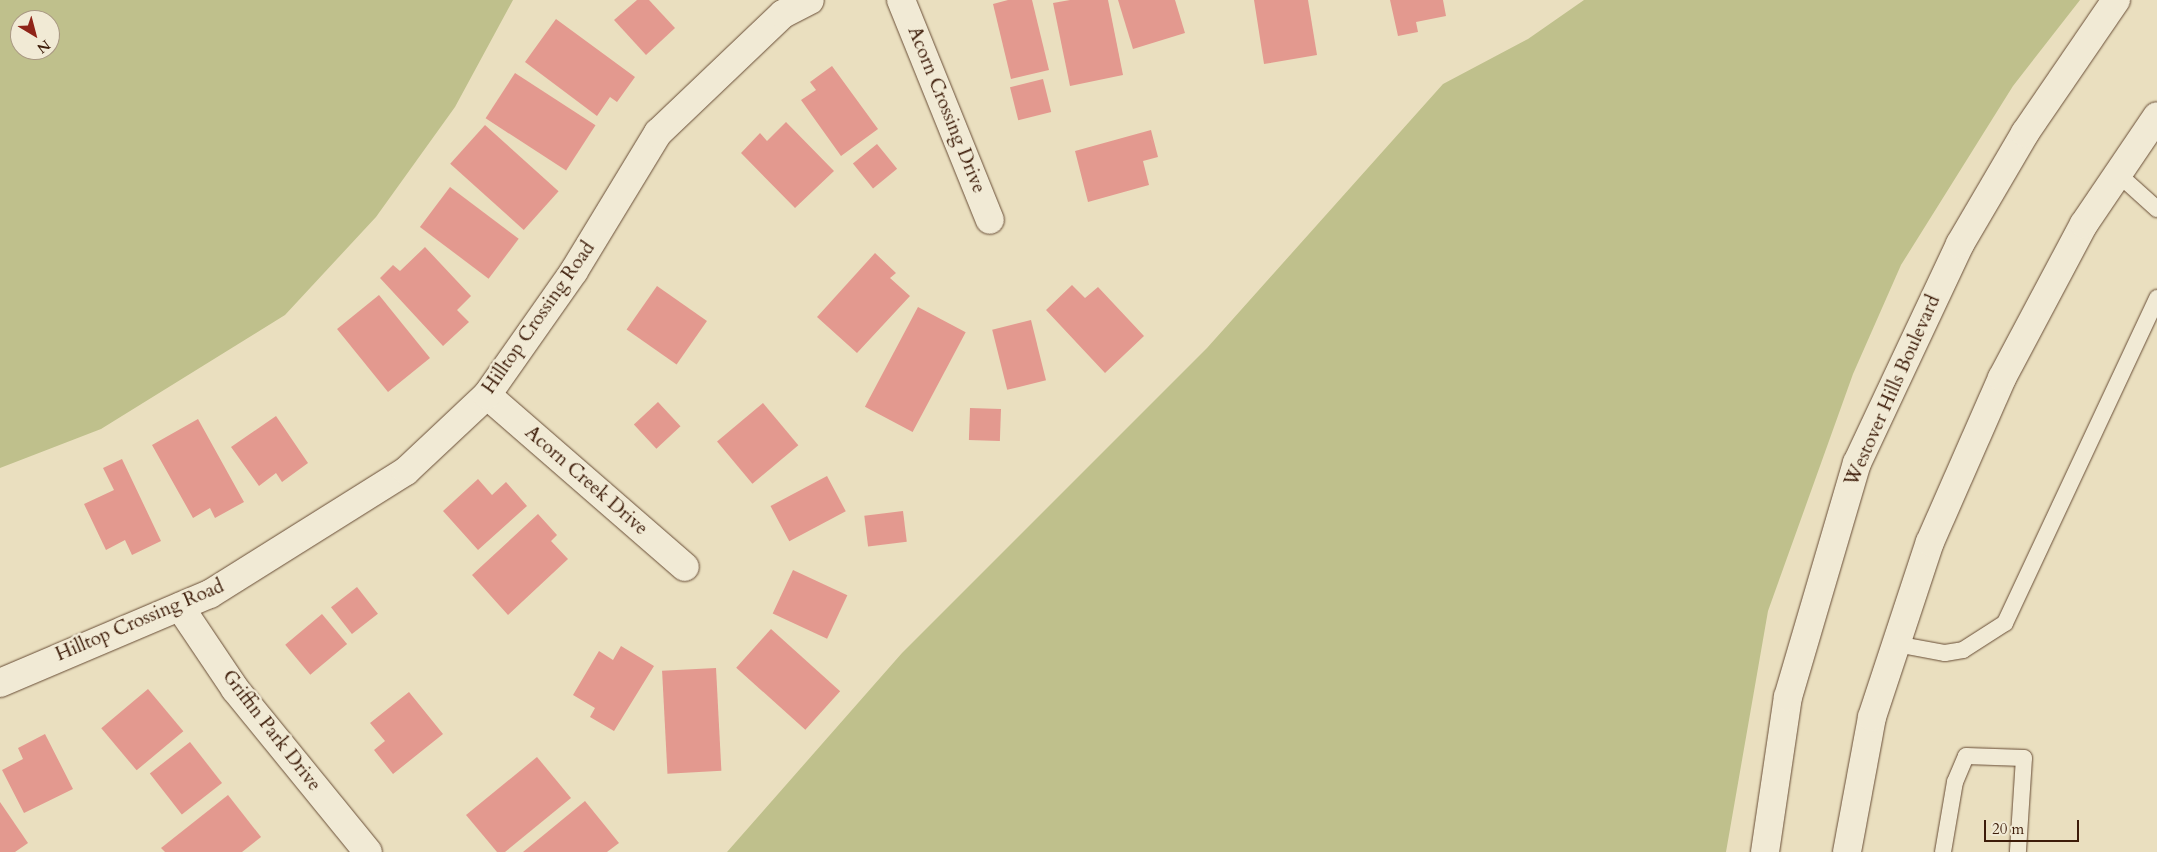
<!DOCTYPE html>
<style>
body{margin:0}
#map{position:relative;width:2157px;height:852px;overflow:hidden;background:#eadfbf;font-family:Cardo,serif}
div>[style]{position:absolute}
.green>*{inset:0;background:#bfc08c}
.building>*{inset:0;background:#e3998f;transform-origin:0 0}
.roads{filter:drop-shadow(0 0 1px #684d36) drop-shadow(0 0 1px #684d36)}
.lane>*{height:16px;margin:-8px;padding:0 8px;transform-origin:8px;border-radius:8px;background:#f1ead5}
.street>*{height:28px;margin:-14px;padding:0 14px;transform-origin:14px;border-radius:14px;background:#f1ead5}
.secondary>*{height:28px;margin:-14px;padding:0 14px;transform-origin:14px;border-radius:14px;background:#f1ead5}
span{translate:-50% -50%;white-space:nowrap;text-align:center;line-height:1.15;-webkit-text-stroke:5px #f1ead5;paint-order:stroke}
.street-label{font-size:19px;color:#3d1c09}
.north{position:absolute;left:10px;top:10px;width:50px;height:50px;box-sizing:border-box;background:#f1ead5;border:1px solid #a99883;border-radius:50%;rotate:143deg;font-size:14px;font-weight:700;line-height:20px;text-align:center;color:#3d1c09}
.north::after{content:'';display:block;margin:auto;width:18px;height:22px;background:#8f2418;clip-path:polygon(50% 0,100% 100%,50% 72%,0 100%)}
.scale{position:absolute;left:1984px;top:820px;width:95px;height:22px;box-sizing:border-box;border:2px solid #3d1c09;border-top:0;padding-left:6px;font-size:15px;line-height:18px;white-space:nowrap;color:#3d1c09;-webkit-text-stroke:4px #f1ead5;paint-order:stroke}
</style>
<div id="map">
<div class="green">
<div style="clip-path:polygon(evenodd,0 0,513px 0,455px 107px,376px 217px,285px 315px,101px 429px,0 468px,0 0,20px 20px,50px 20px,50px 50px,20px 50px,20px 20px)"></div>
<div style="clip-path:polygon(1584px 0,2080px 0,2013px 86px,1901px 265px,1853px 374px,1768px 611px,1726px 852px,727px 852px,902px 653px,1207px 348px,1443px 84px,1528px 39px)"></div>
</div>
<div class="building">
<div style="clip-path:polygon(637px 0,649px 0,675px 28px,646px 55px,614px 20px)"></div>
<div style="clip-path:polygon(1008px 0,1032px 0,1049px 70px,1011px 79px,993px 4px)"></div>
<div style="clip-path:polygon(1070px 0,1108px 0,1123px 75px,1070px 86px,1053px 3px)"></div>
<div style="clip-path:polygon(1118px 0,1175px 0,1185px 33px,1133px 49px)"></div>
<div style="clip-path:polygon(1254px 0,1308px 0,1317px 55px,1264px 64px)"></div>
<div style="clip-path:polygon(1390px 0,1443px 0,1446px 16px,1416px 22px,1418px 32px,1398px 36px)"></div>
<div style="clip-path:polygon(556px 19px,635px 77px,617px 102px,610px 97px,597px 116px,525px 62px)"></div>
<div style="clip-path:polygon(832px 66px,878px 129px,841px 156px,801px 100px,816px 90px,810px 82px)"></div>
<div style="left:515px;top:73px;width:96px;height:54px;rotate:33deg"></div>
<div style="left:1043px;top:79px;width:34px;height:34px;rotate:76deg"></div>
<div style="clip-path:polygon(786px 122px,834px 171px,795px 208px,741px 153px,760px 133px,767px 141px)"></div>
<div style="left:485px;top:125px;width:99px;height:52px;rotate:42deg"></div>
<div style="clip-path:polygon(1151px 130px,1158px 157px,1143px 161px,1149px 185px,1088px 202px,1075px 151px)"></div>
<div style="left:877px;top:144px;width:32px;height:31px;rotate:51deg"></div>
<div style="left:450px;top:187px;width:86px;height:50px;rotate:37deg"></div>
<div style="clip-path:polygon(425px 247px,471px 296px,457px 310px,469px 322px,443px 346px,380px 278px,393px 265px,400px 271px)"></div>
<div style="clip-path:polygon(875px 253px,896px 273px,890px 278px,910px 296px,857px 353px,817px 317px)"></div>
<div style="clip-path:polygon(1072px 285px,1085px 298px,1098px 287px,1144px 336px,1105px 373px,1046px 310px)"></div>
<div style="left:657px;top:286px;width:61px;height:53px;rotate:35deg"></div>
<div style="left:379px;top:295px;width:81px;height:54px;rotate:51deg"></div>
<div style="left:918px;top:307px;width:54px;height:113px;rotate:28deg"></div>
<div style="left:1031px;top:320px;width:62px;height:40px;rotate:76deg"></div>
<div style="left:658px;top:402px;width:33px;height:33px;rotate:47deg"></div>
<div style="left:763px;top:403px;width:55px;height:60px;rotate:50deg"></div>
<div style="left:970px;top:408px;width:31px;height:32px;rotate:2deg"></div>
<div style="clip-path:polygon(276px 416px,308px 463px,282px 482px,276px 473px,259px 486px,231px 447px)"></div>
<div style="clip-path:polygon(198px 419px,244px 502px,215px 518px,210px 508px,193px 518px,152px 445px)"></div>
<div style="clip-path:polygon(122px 459px,161px 541px,132px 555px,125px 540px,106px 550px,84px 504px,114px 490px,103px 468px)"></div>
<div style="left:827px;top:476px;width:40px;height:64px;rotate:62deg"></div>
<div style="clip-path:polygon(478px 479px,492px 495px,506px 482px,527px 506px,478px 550px,443px 511px)"></div>
<div style="left:903px;top:511px;width:31px;height:39px;rotate:83deg"></div>
<div style="clip-path:polygon(538px 514px,557px 535px,551px 541px,568px 559px,508px 615px,472px 575px)"></div>
<div style="left:793px;top:570px;width:60px;height:48px;rotate:25deg"></div>
<div style="left:357px;top:587px;width:34px;height:33px;rotate:52deg"></div>
<div style="left:322px;top:614px;width:39px;height:48px;rotate:50deg"></div>
<div style="left:771px;top:629px;width:93px;height:52px;rotate:42deg"></div>
<div style="clip-path:polygon(621px 646px,654px 666px,614px 731px,590px 717px,595px 708px,573px 695px,599px 651px,613px 660px)"></div>
<div style="left:716px;top:668px;width:103px;height:54px;rotate:87deg"></div>
<div style="left:148px;top:689px;width:55px;height:61px;rotate:50deg"></div>
<div style="clip-path:polygon(409px 692px,443px 734px,393px 774px,374px 750px,385px 741px,370px 723px)"></div>
<div style="clip-path:polygon(45px 734px,73px 789px,24px 813px,2px 770px,23px 759px,18px 748px)"></div>
<div style="left:190px;top:742px;width:52px;height:51px;rotate:52deg"></div>
<div style="clip-path:polygon(537px 757px,571px 798px,505px 852px,497px 852px,466px 815px)"></div>
<div style="clip-path:polygon(228px 795px,261px 837px,242px 852px,165px 852px,161px 848px)"></div>
<div style="clip-path:polygon(585px 801px,619px 843px,607px 852px,523px 852px)"></div>
<div style="clip-path:polygon(0 802px,28px 843px,15px 852px,0 852px)"></div>
</div>
<div class="roads">
<div class="lane">
<div style="left:2117px;top:173px;width:54px;rotate:42deg"></div>
<div style="left:1896px;top:644px;width:50px;rotate:10.4deg"></div>
<div style="left:1945px;top:653px;width:18px;rotate:-9deg"></div>
<div style="left:1963px;top:650px;width:50px;rotate:-32.7deg"></div>
<div style="left:2005px;top:623px;width:359px;rotate:-64.9deg"></div>
<div style="left:1943px;top:852px;width:71px;rotate:-80.3deg"></div>
<div style="left:1955px;top:782px;width:28px;rotate:-67deg"></div>
<div style="left:1966px;top:756px;width:58px;rotate:2deg"></div>
<div style="left:2024px;top:758px;width:94px;rotate:93.7deg"></div>
</div>
<div class="street">
<div style="left:901px;top:0;width:237px;rotate:68deg"></div>
<div style="left:487px;top:395px;width:262px;rotate:41deg"></div>
<div style="left:180px;top:607px;width:99px;rotate:56.1deg"></div>
<div style="left:235px;top:689px;width:210px;rotate:50.8deg"></div>
<div style="left:0;top:683px;width:228px;rotate:-23deg"></div>
<div style="left:210px;top:594px;width:231px;rotate:-32.1deg"></div>
<div style="left:406px;top:471px;width:111px;rotate:-43.2deg"></div>
<div style="left:487px;top:395px;width:151px;rotate:-54.9deg"></div>
<div style="left:574px;top:271px;width:162px;rotate:-58.7deg"></div>
<div style="left:658px;top:133px;width:173px;rotate:-43.6deg"></div>
<div style="left:783px;top:14px;width:30px;rotate:-27deg"></div>
</div>
<div class="secondary">
<div style="left:1765px;top:852px;width:157px;rotate:-81.6deg"></div>
<div style="left:1788px;top:697px;width:244px;rotate:-73.6deg"></div>
<div style="left:1857px;top:463px;width:242px;rotate:-64.8deg"></div>
<div style="left:1960px;top:244px;width:129px;rotate:-59.6deg"></div>
<div style="left:2025px;top:133px;width:161px;rotate:-55.6deg"></div>
<div style="left:1847px;top:852px;width:137px;rotate:-79.5deg"></div>
<div style="left:1872px;top:717px;width:184px;rotate:-71.7deg"></div>
<div style="left:1930px;top:542px;width:179px;rotate:-66.3deg"></div>
<div style="left:2002px;top:378px;width:174px;rotate:-62deg"></div>
<div style="left:2084px;top:224px;width:130px;rotate:-55.9deg"></div>
</div>
</div>
<div class="street-label">
<span style="left:946px;top:110px;rotate:68deg">Acorn Crossing Drive</span>
<span style="left:539px;top:318px;rotate:-55deg">Hilltop Crossing Road</span>
<span style="left:1893px;top:391px;rotate:-66deg">Westover Hills Boulevard</span>
<span style="left:586px;top:481px;rotate:41deg">Acorn Creek Drive</span>
<span style="left:140px;top:621px;rotate:-23deg">Hilltop Crossing Road</span>
<span style="left:271px;top:731px;rotate:52deg">Griffin Park Drive</span>
</div>
<div class="north">N</div>
<div class="scale">20 m</div>
</div>
